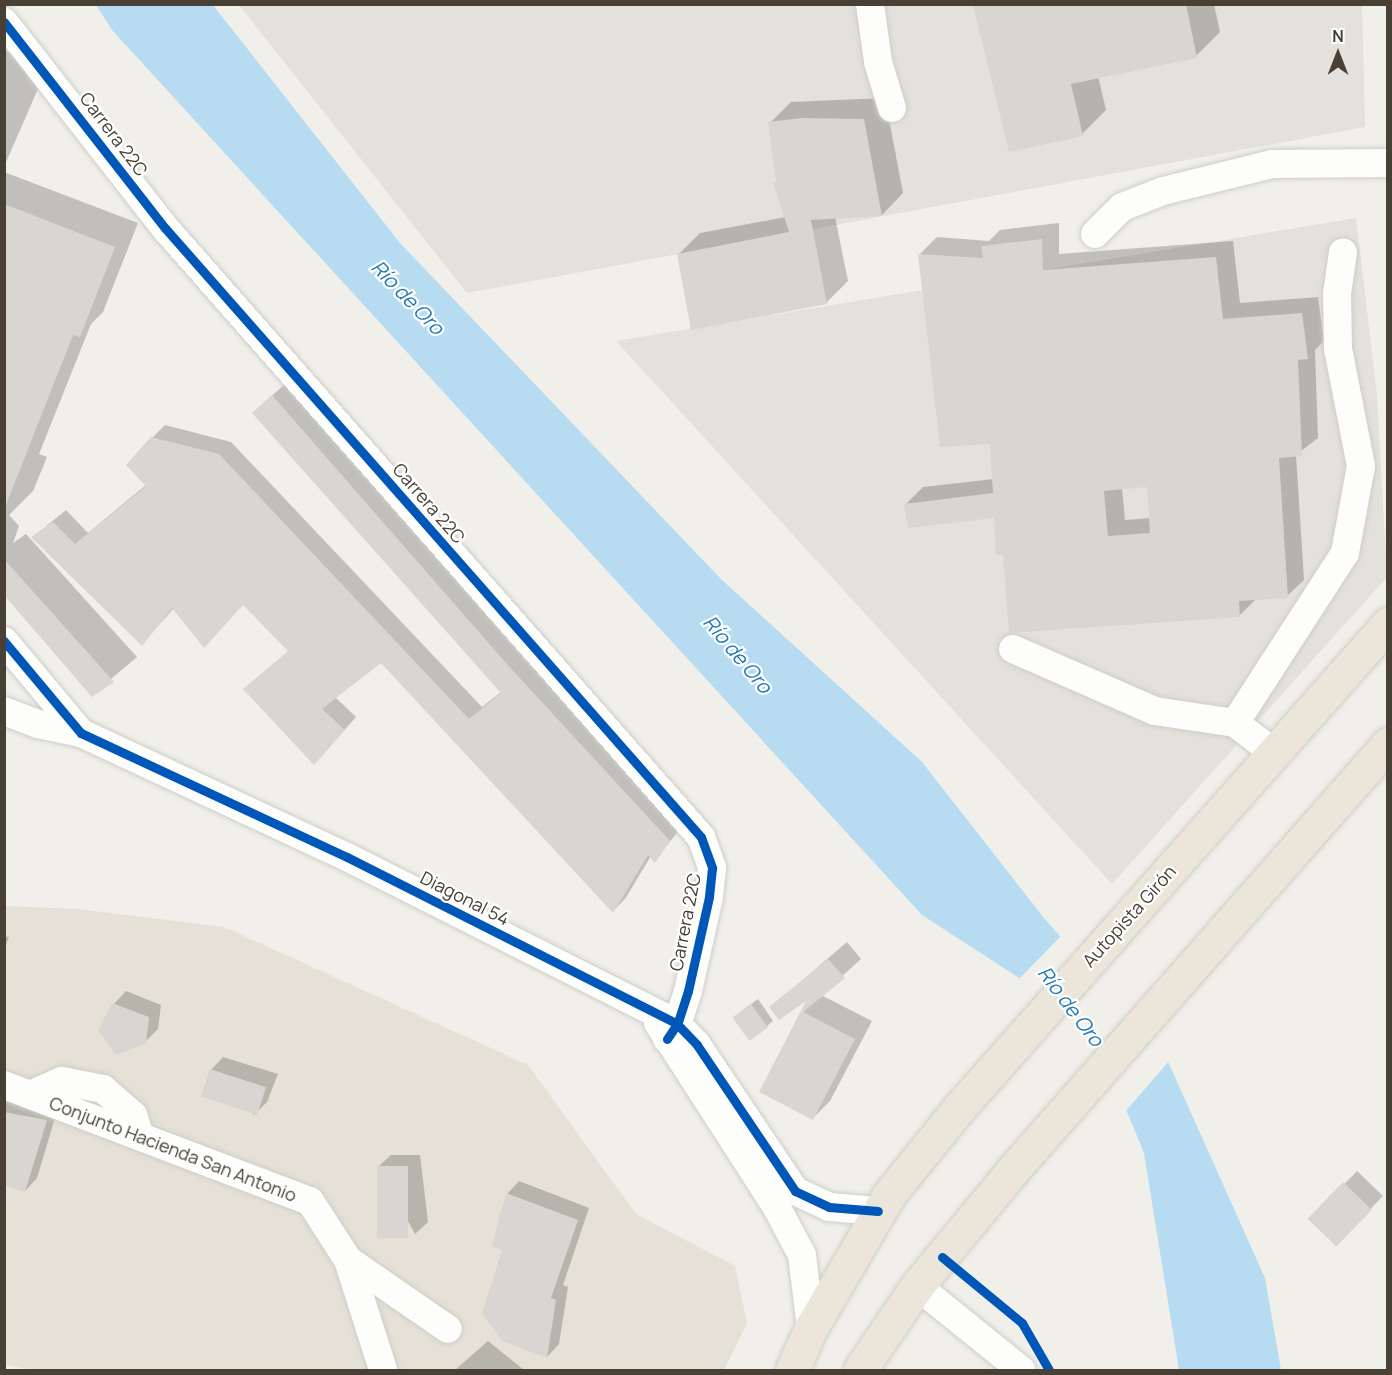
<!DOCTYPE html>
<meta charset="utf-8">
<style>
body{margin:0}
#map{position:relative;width:1392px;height:1375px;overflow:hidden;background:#f0efea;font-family:Manrope,sans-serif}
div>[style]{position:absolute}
.residential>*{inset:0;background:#e5e1d7}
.industrial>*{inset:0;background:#e4e0db}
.water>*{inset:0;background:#b7dcf2}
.pier>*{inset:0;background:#f0efea}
.shadow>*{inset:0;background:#0003;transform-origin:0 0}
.building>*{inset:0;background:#d9d6d1;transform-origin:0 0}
.roads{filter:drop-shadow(0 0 2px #cfcdc7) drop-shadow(0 0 2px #cfcdc7)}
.minor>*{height:28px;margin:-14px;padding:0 14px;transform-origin:14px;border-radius:14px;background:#fdfdfc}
.highway>*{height:33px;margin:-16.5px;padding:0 16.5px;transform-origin:16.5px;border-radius:16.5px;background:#ece5d9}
.cycleway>*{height:9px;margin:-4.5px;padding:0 4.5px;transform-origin:4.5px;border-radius:4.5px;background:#0057b8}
span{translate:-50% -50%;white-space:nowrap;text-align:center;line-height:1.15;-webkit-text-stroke:4.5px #fff;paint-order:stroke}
.street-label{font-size:18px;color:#484035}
.water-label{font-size:20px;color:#247ab4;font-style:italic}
.frame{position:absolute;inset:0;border:6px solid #484035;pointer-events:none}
.north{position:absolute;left:1308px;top:24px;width:60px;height:60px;-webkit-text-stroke:4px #fff;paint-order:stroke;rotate:0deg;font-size:16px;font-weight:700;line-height:24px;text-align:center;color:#484035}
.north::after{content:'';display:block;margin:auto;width:21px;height:27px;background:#484035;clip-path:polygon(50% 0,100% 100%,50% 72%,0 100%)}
</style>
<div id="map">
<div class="residential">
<div style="clip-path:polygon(5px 906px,78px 909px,224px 927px,528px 1065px,636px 1214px,735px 1266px,747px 1323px,724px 1370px,34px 1370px,5px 1365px)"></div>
</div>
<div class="industrial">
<div style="clip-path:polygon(239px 5px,1362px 5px,1365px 127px,467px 293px)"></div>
<div style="clip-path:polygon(1356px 218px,1377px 395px,1387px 577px,1112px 884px,616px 341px)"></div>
</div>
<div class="water">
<div style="clip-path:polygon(96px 5px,213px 5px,400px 243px,721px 579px,922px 762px,1044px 918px,1166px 1057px,1265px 1278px,1281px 1370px,1179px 1370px,1144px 1153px,1115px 1083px,1039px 991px,922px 915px,112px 30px)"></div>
</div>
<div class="pier">
<div style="clip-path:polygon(1063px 934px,1170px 1060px,1124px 1113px,1112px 1084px,1037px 994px,1017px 981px)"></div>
</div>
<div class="shadow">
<div style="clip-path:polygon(974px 4px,1214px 4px,1220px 32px,1196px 56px,1098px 76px,1106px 110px,1082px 134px)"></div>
<div style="clip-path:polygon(4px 50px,47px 68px,4px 167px)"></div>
<div style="clip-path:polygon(885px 98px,903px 193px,882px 215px,835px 217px,848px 281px,826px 303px,678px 255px,700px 233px,786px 217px,775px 183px,778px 180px,770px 123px,791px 102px)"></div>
<div style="clip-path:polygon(4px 172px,138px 223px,103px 312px,91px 324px,39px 454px,47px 457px,33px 491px,9px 515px,19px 526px,13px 543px,26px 534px,137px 657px,92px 695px,4px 593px)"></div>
<div style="clip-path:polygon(evenodd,1059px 223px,1059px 254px,1233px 241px,1240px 303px,1318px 297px,1324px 341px,1315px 350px,1318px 438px,1296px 455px,1304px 580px,1287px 596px,1256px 599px,1240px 615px,1004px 553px,995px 517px,906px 504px,923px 487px,994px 479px,991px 442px,920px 254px,937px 237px,989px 241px,1000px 230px,1059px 223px,1148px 486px,1151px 518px,1125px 520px,1122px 488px,1148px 486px)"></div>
<div style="clip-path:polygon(285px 384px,517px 650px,681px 828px,655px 860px,651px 856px,625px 899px,613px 911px,381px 661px,335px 697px,356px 717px,326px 751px,289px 650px,243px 604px,174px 608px,142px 644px,33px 537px,66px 510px,88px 533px,147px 484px,152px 438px,165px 425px,231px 442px,482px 707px,501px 692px,266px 401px)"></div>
<div style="clip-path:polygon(4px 936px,9px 937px,4px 950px)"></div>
<div style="clip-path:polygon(847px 942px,861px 959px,821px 995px,872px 1021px,830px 1101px,813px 1118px,761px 1092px,810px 996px,771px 1007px)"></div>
<div style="clip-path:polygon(126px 991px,161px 1005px,158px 1029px,145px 1042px,99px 1030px,114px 1004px)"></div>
<div style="clip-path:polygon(758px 999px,773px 1021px,767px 1026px,740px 1012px)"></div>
<div style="clip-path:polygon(223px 1057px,278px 1074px,267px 1102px,254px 1115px,211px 1070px)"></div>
<div style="clip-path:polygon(4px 1097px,58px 1108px,37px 1178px,25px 1191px,4px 1183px)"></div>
<div style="clip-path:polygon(391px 1155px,420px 1155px,428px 1222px,415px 1234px,378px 1167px)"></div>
<div style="left:1357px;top:1171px;width:36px;height:67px;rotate:44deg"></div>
<div style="clip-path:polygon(519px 1181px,589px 1208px,563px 1285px,568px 1287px,559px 1344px,547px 1357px,507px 1194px)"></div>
<div style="clip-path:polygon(488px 1341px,524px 1370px,455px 1370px)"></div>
</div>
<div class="building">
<div style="clip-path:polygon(973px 4px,1186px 4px,1197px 58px,1071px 84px,1083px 136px,1009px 152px)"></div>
<div style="clip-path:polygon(802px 118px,864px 119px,882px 216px,811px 220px,827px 304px,691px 330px,677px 254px,789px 232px,773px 182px,776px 182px,768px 122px)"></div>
<div style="clip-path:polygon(4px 204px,115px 247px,80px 337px,73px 335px,6px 505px)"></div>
<div style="clip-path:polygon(evenodd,1042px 239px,1043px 270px,1216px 257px,1223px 319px,1302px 313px,1308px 359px,1298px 360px,1302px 456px,1279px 458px,1288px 598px,1239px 601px,1240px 617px,1009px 633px,1003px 555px,996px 555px,994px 518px,908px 528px,904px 504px,993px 493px,990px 444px,940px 447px,918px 254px,983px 258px,981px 246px,1042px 239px,1147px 487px,1150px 533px,1108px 536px,1104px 491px,1147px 487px)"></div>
<div style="clip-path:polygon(272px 395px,505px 662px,670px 841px,655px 863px,648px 855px,613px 913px,381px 663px,322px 709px,345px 730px,314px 765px,243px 689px,288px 651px,243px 605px,204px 648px,172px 608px,142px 646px,31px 537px,53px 522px,75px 544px,146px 486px,126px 465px,151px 437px,219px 454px,469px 719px,501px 693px,252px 413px)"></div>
<div style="clip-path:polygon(4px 559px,114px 682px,92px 697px,4px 595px)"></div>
<div style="clip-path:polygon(828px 959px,845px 978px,803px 1012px,855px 1039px,813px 1120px,759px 1092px,806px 1001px,779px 1020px,769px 1007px)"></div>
<div style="clip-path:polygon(112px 1003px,149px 1017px,146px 1043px,116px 1055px,98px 1030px)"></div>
<div style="left:751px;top:1004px;width:29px;height:23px;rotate:54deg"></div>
<div style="left:210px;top:1069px;width:59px;height:29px;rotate:18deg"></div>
<div style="clip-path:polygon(4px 1112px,47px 1120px,25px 1192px,4px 1185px)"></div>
<div style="left:377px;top:1166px;width:31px;height:72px"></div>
<div style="left:1343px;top:1182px;width:40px;height:51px;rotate:44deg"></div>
<div style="clip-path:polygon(506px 1193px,578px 1220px,551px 1298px,556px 1300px,547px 1358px,502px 1341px,482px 1313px,502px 1250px,492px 1246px)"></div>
</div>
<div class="roads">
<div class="minor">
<div style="left:870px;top:4px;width:59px;rotate:82.1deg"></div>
<div style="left:878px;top:62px;width:48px;rotate:73.1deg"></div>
<div style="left:4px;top:22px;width:261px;rotate:52deg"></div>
<div style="left:165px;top:228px;width:811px;rotate:48.65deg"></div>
<div style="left:701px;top:837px;width:33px;rotate:70deg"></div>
<div style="left:712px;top:868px;width:29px;rotate:96deg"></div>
<div style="left:709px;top:897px;width:96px;rotate:102.6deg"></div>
<div style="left:688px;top:991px;width:35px;rotate:108deg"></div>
<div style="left:677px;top:1024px;width:18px;rotate:124deg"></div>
<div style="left:1095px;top:234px;width:38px;rotate:-45deg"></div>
<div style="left:1122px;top:207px;width:44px;rotate:-21.3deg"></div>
<div style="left:1163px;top:191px;width:112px;rotate:-13.9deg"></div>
<div style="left:1272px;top:164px;width:116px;rotate:-0.5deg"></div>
<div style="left:4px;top:641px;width:120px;rotate:50.1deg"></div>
<div style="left:81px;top:733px;width:293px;rotate:25deg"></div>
<div style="left:347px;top:857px;width:370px;rotate:26.8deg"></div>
<div style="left:677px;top:1024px;width:29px;rotate:46deg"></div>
<div style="left:697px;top:1045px;width:176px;rotate:56.1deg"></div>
<div style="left:795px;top:1191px;width:38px;rotate:25deg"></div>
<div style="left:829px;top:1207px;width:49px;rotate:4.7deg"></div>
<div style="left:1013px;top:649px;width:155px;rotate:23.6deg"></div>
<div style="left:1155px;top:711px;width:81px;rotate:8.5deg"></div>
<div style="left:4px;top:711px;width:36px;rotate:21deg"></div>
<div style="left:38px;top:724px;width:44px;rotate:11.8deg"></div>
<div style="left:1273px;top:752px;width:48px;rotate:-142.7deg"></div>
<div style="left:1235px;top:723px;width:202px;rotate:-57.1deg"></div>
<div style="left:1345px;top:553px;width:88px;rotate:-79.6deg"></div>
<div style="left:1361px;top:466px;width:119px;rotate:-101.1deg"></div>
<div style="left:1338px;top:349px;width:55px;rotate:-91deg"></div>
<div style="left:1337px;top:294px;width:42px;rotate:-81.9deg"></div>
<div style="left:658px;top:1023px;width:220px;rotate:57.2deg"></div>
<div style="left:777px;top:1208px;width:53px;rotate:62deg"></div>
<div style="left:802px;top:1255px;width:74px;rotate:83deg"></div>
<div style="left:4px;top:1085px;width:327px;rotate:20.8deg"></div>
<div style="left:310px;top:1201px;width:70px;rotate:57.2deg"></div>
<div style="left:348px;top:1260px;width:121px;rotate:34.6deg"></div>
<div style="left:30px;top:1095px;width:35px;rotate:-24deg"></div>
<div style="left:62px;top:1081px;width:42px;rotate:11deg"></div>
<div style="left:103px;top:1089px;width:40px;rotate:41deg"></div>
<div style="left:133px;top:1115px;width:23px;rotate:72deg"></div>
<div style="left:348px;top:1260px;width:115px;rotate:72.3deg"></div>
<div style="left:917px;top:1286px;width:134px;rotate:38.9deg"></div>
</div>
<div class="highway">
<div style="left:792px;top:1370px;width:46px;rotate:-65.7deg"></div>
<div style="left:811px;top:1328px;width:153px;rotate:-59.7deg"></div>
<div style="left:888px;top:1196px;width:113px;rotate:-51.1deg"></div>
<div style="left:959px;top:1108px;width:647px;rotate:-48.45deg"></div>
<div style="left:860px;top:1370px;width:102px;rotate:-55.8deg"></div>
<div style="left:917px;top:1286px;width:149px;rotate:-50.4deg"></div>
<div style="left:1012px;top:1171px;width:569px;rotate:-48.63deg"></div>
</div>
</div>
<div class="cycleway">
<div style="left:4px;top:22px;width:261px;rotate:52deg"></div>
<div style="left:165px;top:228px;width:811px;rotate:48.65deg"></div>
<div style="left:701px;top:837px;width:33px;rotate:70deg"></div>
<div style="left:712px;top:868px;width:29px;rotate:96deg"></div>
<div style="left:709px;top:897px;width:96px;rotate:102.6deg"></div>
<div style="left:688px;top:991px;width:35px;rotate:108deg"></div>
<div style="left:677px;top:1024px;width:18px;rotate:124deg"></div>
<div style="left:4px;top:641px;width:120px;rotate:50.1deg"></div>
<div style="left:81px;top:733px;width:293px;rotate:25deg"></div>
<div style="left:347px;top:857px;width:370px;rotate:26.8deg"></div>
<div style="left:677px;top:1024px;width:29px;rotate:46deg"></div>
<div style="left:697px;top:1045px;width:176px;rotate:56.1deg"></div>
<div style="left:795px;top:1191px;width:38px;rotate:25deg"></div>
<div style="left:829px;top:1207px;width:49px;rotate:4.7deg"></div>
<div style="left:942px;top:1257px;width:104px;rotate:39.5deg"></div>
<div style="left:1022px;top:1323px;width:54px;rotate:60.1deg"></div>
</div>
<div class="street-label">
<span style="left:114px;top:134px;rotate:53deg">Carrera 22C</span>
<span style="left:429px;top:503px;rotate:49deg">Carrera 22C</span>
<span style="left:465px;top:898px;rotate:27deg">Diagonal 54</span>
<span style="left:1129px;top:916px;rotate:-48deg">Autopista Girón</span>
<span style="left:685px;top:922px;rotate:-79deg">Carrera 22C</span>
<span style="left:173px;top:1149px;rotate:21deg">Conjunto Hacienda San Antonio</span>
</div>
<div class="water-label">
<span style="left:408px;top:297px;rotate:46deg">Río de Oro</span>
<span style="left:738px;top:654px;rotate:50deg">Río de Oro</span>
<span style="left:1071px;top:1006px;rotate:53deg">Río de Oro</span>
</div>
<div class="frame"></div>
<div class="north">N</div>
</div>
